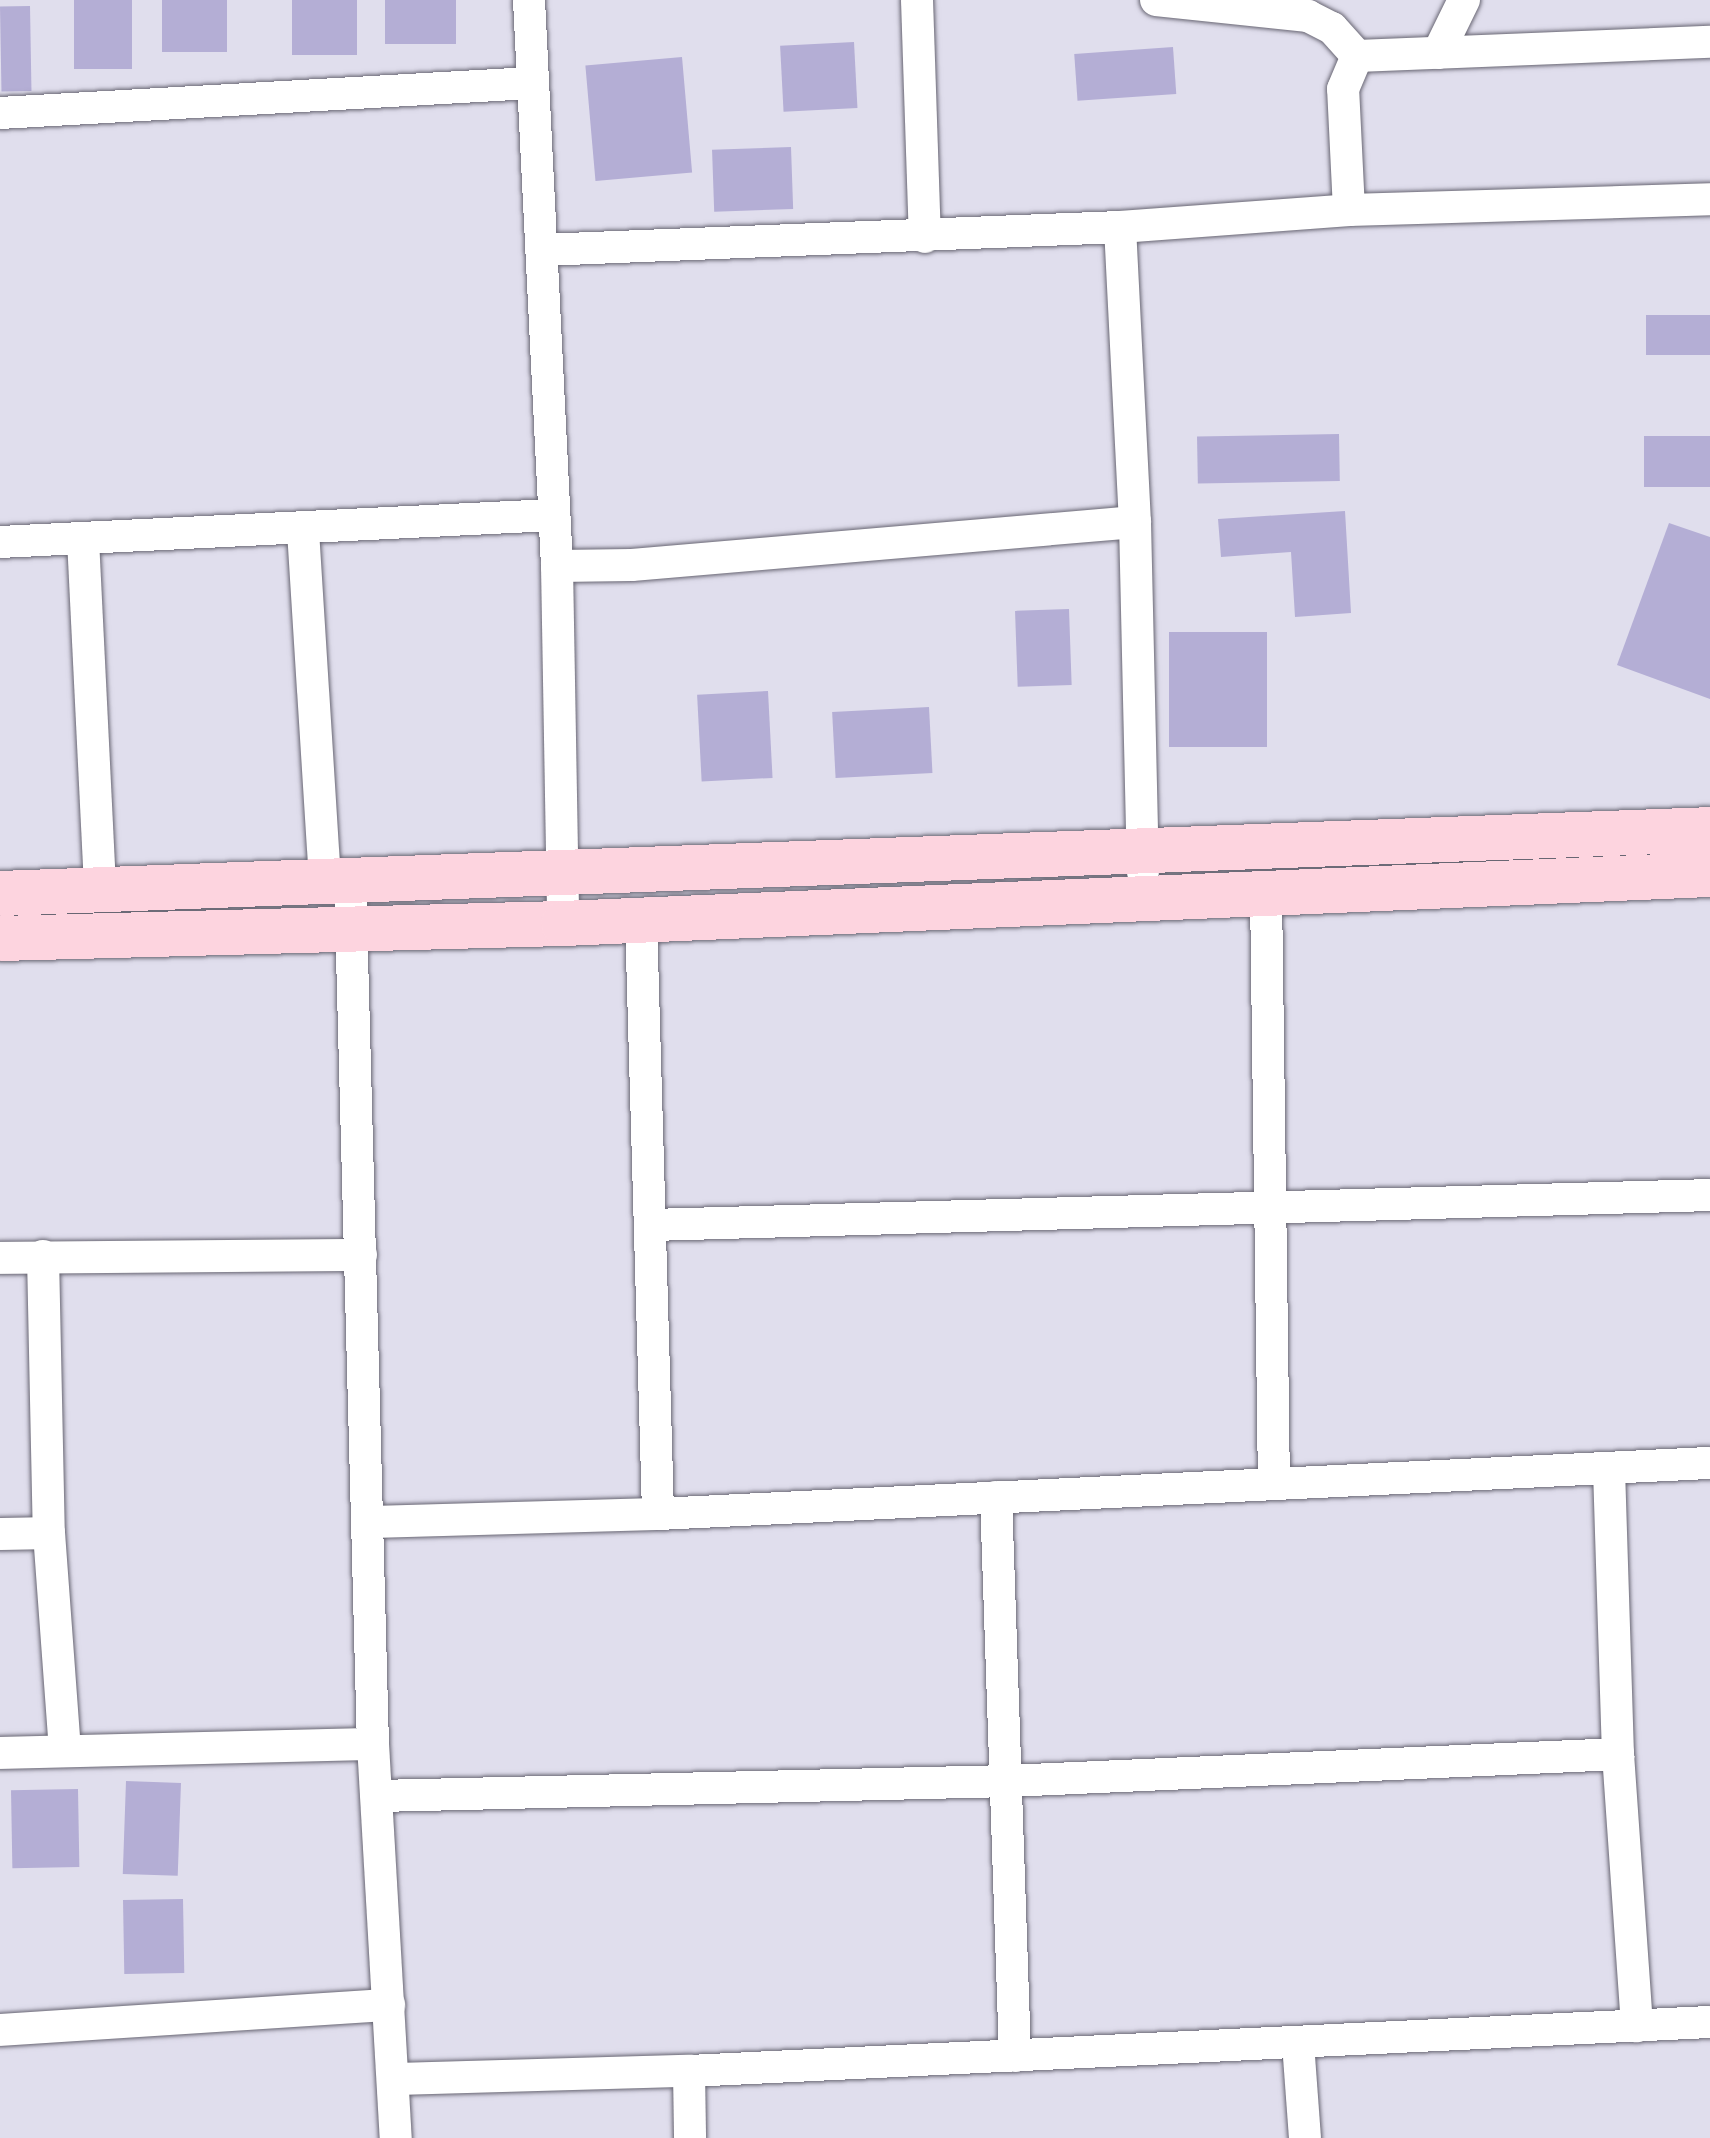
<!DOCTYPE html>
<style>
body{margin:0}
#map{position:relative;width:1710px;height:2138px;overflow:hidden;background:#e0deed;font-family:Overpass,sans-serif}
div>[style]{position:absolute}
.building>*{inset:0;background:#b4aed5;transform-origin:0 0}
.roads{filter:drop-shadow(0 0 2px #686673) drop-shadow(0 0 2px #686673)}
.street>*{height:32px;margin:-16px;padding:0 16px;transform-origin:16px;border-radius:16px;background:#fff}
.secondary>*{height:45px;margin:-22.5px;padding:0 22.5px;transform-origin:22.5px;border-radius:22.5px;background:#fdd4df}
span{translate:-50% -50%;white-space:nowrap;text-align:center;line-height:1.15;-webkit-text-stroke:8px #e0deed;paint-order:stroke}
</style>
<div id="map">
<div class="building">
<div style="left:74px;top:0;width:58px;height:69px"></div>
<div style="left:162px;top:0;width:65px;height:52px"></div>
<div style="left:292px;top:0;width:65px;height:55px"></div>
<div style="left:385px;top:0;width:71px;height:44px"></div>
<div style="left:30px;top:6px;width:85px;height:30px;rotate:89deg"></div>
<div style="left:854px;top:42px;width:66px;height:74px;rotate:87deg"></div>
<div style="left:1173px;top:47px;width:47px;height:99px;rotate:86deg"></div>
<div style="left:682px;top:57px;width:116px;height:97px;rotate:85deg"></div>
<div style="left:791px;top:147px;width:62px;height:79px;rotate:88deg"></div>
<div style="left:1710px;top:315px;width:40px;height:64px;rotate:90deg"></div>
<div style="left:1339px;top:434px;width:47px;height:142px;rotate:89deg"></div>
<div style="left:1710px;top:436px;width:51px;height:66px;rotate:90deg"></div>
<div style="clip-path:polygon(1345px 511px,1351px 613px,1295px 617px,1291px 552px,1221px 557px,1218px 519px)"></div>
<div style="clip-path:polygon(1669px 523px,1710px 537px,1710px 699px,1617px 665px)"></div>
<div style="left:1069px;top:609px;width:76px;height:54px;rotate:88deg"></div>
<div style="left:1267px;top:632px;width:115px;height:98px;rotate:90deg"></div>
<div style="left:768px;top:691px;width:87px;height:71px;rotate:87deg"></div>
<div style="left:929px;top:707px;width:66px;height:97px;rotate:87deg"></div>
<div style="left:126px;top:1781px;width:55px;height:93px;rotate:2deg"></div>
<div style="left:78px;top:1789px;width:78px;height:67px;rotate:89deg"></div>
<div style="left:183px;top:1899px;width:74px;height:60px;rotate:89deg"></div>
</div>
<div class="roads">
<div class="street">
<div style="left:529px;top:0;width:567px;rotate:87.17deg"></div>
<div style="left:557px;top:566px;width:357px;rotate:89deg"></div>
<div style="left:917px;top:0;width:237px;rotate:88.1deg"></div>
<div style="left:1156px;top:0;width:153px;rotate:6deg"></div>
<div style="left:1308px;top:16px;width:27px;rotate:27deg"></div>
<div style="left:1332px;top:28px;width:38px;rotate:48deg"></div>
<div style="left:1438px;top:53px;width:59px;rotate:-63.9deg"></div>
<div style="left:1357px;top:56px;width:353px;rotate:-2.3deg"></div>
<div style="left:0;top:113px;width:532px;rotate:-3.23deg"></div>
<div style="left:1349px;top:210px;width:121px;rotate:-92.8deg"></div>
<div style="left:1343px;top:89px;width:36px;rotate:-67deg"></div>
<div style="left:1120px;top:227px;width:295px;rotate:87.1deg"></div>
<div style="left:1135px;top:522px;width:350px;rotate:88.7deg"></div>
<div style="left:542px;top:250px;width:578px;rotate:-2.28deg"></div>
<div style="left:1120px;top:227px;width:230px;rotate:-4.2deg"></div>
<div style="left:1349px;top:210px;width:361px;rotate:-1.7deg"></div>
<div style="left:303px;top:531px;width:350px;rotate:86.4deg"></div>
<div style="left:83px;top:539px;width:349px;rotate:87.2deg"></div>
<div style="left:0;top:542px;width:554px;rotate:-2.8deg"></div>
<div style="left:557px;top:566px;width:75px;rotate:-0.8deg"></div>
<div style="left:632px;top:565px;width:505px;rotate:-4.89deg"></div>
<div style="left:350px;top:879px;width:865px;rotate:88.48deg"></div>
<div style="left:373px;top:1744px;width:395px;rotate:86.7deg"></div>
<div style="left:1266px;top:892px;width:592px;rotate:89.23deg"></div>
<div style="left:641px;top:919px;width:595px;rotate:88.36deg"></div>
<div style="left:651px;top:1225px;width:1059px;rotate:-1.62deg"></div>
<div style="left:43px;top:1256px;width:277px;rotate:88.8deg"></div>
<div style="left:49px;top:1533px;width:217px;rotate:85.8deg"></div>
<div style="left:0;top:1258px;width:361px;rotate:-0.5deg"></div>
<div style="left:1609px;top:1469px;width:285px;rotate:88.2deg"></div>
<div style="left:1618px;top:1754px;width:273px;rotate:86deg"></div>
<div style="left:996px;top:1497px;width:559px;rotate:88.05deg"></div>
<div style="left:370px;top:1522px;width:288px;rotate:-1.6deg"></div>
<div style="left:658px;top:1514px;width:1053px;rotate:-2.78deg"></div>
<div style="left:0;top:1534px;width:49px;rotate:-1.2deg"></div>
<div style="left:0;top:1753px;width:373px;rotate:-1.4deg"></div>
<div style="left:378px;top:1796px;width:630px;rotate:-1.36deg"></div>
<div style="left:1008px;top:1781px;width:611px;rotate:-2.53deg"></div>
<div style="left:0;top:2030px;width:390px;rotate:-3.7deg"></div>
<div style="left:1298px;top:2043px;width:95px;rotate:85.8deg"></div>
<div style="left:689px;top:2071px;width:67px;rotate:89.1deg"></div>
<div style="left:395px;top:2079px;width:294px;rotate:-1.6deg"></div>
<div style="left:689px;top:2071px;width:1022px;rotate:-2.75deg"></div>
</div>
<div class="secondary">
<div style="left:0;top:893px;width:1711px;rotate:-2.14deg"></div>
<div style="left:0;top:938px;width:563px;rotate:-1.53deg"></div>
<div style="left:563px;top:923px;width:1148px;rotate:-2.45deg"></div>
</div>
</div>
</div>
